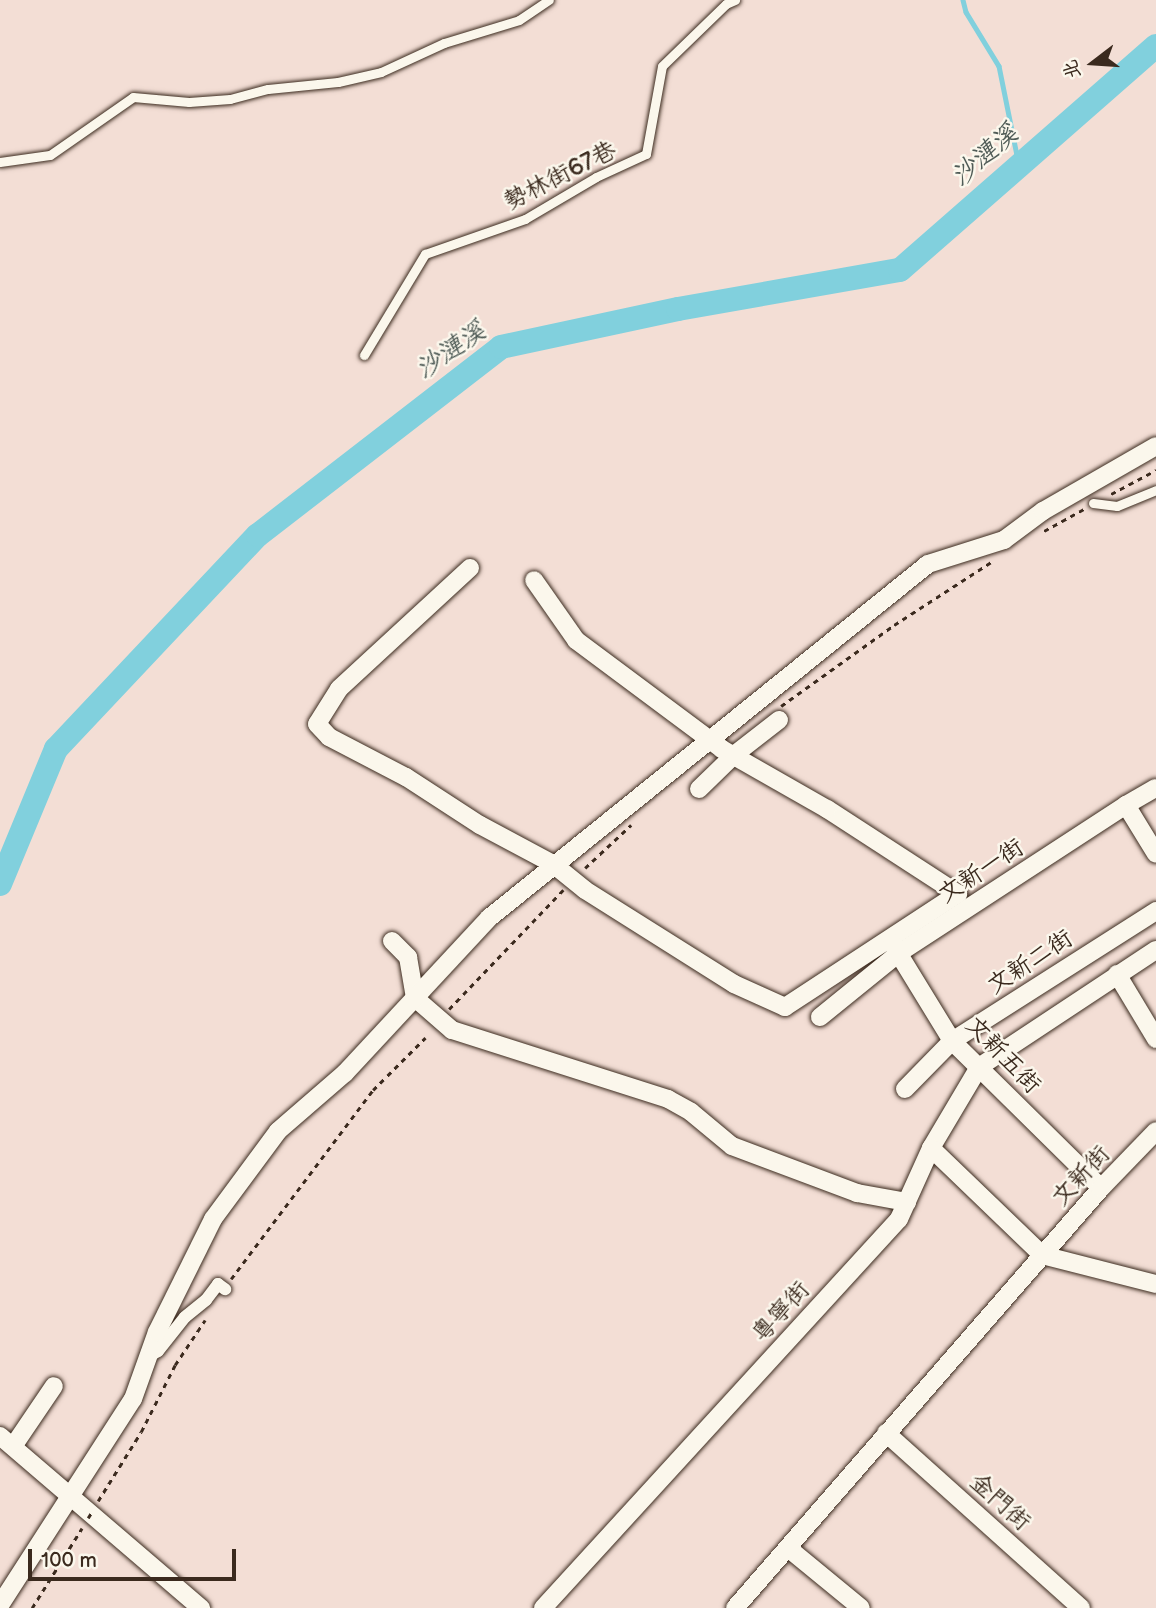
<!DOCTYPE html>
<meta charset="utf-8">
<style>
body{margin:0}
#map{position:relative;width:1156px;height:1608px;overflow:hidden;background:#f3ded5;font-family:"Balsamiq Sans","LXGW WenKai TC",sans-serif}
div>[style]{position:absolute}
.stream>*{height:4.5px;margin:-2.25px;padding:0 2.25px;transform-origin:2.25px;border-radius:2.25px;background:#81d0dd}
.river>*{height:24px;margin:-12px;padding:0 12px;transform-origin:12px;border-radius:12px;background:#81d0dd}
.path>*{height:2.5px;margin-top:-1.25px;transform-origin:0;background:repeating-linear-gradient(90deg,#3b2a1e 0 5px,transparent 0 10px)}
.roads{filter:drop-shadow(0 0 2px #3b2a1e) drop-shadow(0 0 2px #3b2a1e)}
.service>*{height:9px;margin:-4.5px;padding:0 4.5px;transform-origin:4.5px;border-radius:4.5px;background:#fbf7ec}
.pedestrian>*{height:12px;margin:-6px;padding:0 6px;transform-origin:6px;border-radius:6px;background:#fbf7ec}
.minor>*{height:18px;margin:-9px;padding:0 9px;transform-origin:9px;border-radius:9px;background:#fbf7ec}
.path-bridge>*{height:2.5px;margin-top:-1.25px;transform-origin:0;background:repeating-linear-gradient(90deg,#3b2a1e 0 5px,transparent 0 10px)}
span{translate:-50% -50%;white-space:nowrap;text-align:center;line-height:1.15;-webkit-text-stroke:5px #fbf7ec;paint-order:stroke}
.street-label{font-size:24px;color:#3b2a1e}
.water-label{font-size:26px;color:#505c57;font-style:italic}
.north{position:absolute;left:1058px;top:28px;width:70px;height:70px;-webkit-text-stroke:5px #fbf7ec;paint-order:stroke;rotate:253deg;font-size:19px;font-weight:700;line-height:28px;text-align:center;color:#3b2a1e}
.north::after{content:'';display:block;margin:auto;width:24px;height:32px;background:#3b2a1e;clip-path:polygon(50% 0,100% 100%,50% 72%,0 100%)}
.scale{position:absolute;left:28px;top:1549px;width:208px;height:32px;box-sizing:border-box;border:4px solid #3b2a1e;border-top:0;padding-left:9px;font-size:21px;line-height:24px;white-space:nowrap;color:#3b2a1e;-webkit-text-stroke:5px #fbf7ec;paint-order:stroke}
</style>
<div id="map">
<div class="stream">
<div style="left:963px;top:0;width:12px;rotate:76deg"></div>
<div style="left:966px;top:12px;width:63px;rotate:58.6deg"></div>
<div style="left:999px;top:66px;width:101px;rotate:78.6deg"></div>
</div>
<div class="river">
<div style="left:0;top:884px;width:146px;rotate:-67.5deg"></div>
<div style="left:56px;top:749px;width:294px;rotate:-46.7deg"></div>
<div style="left:258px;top:535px;width:307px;rotate:-37.7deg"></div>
<div style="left:501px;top:347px;width:181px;rotate:-12.1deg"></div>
<div style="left:678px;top:309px;width:225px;rotate:-10deg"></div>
<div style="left:900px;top:270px;width:340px;rotate:-41.2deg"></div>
</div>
<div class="path">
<div style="left:1111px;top:494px;width:51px;rotate:-28.1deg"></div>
<div style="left:1044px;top:531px;width:46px;rotate:-28.8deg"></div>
<div style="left:781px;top:706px;width:139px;rotate:-35.6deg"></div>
<div style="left:894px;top:625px;width:118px;rotate:-32.9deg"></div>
<div style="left:585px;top:868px;width:63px;rotate:-43.1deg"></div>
<div style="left:449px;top:1009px;width:165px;rotate:-46.2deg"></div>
<div style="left:231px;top:1279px;width:236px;rotate:-53.1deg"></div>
<div style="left:373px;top:1090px;width:74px;rotate:-45deg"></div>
<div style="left:98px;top:1501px;width:81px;rotate:-58.1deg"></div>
<div style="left:141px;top:1432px;width:75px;rotate:-63.1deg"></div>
<div style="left:175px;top:1365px;width:54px;rotate:-56.3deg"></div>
<div style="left:32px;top:1608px;width:94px;rotate:-58deg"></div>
</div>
<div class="roads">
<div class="service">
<div style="left:0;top:162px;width:50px;rotate:-8deg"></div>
<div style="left:50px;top:155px;width:101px;rotate:-34.9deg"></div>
<div style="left:133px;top:97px;width:56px;rotate:5.1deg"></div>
<div style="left:189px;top:102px;width:41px;rotate:-4.2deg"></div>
<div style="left:230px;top:99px;width:39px;rotate:-15deg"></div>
<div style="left:268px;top:89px;width:70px;rotate:-5.7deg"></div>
<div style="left:338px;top:82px;width:44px;rotate:-13.1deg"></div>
<div style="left:381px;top:72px;width:69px;rotate:-24.7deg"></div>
<div style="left:444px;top:43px;width:78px;rotate:-17deg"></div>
<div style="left:519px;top:20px;width:36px;rotate:-34deg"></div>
<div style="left:364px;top:355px;width:118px;rotate:-58.9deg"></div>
<div style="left:425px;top:254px;width:106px;rotate:-19.3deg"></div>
<div style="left:525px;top:219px;width:82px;rotate:-30.6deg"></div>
<div style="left:596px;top:177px;width:55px;rotate:-24.7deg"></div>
<div style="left:646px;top:154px;width:89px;rotate:-79.7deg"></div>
<div style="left:662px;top:66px;width:89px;rotate:-44.1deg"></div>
<div style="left:726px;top:4px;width:10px;rotate:-24deg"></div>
<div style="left:1093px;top:503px;width:24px;rotate:7deg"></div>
<div style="left:1117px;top:506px;width:42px;rotate:-22.3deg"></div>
</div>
<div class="pedestrian">
<div style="left:151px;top:1355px;width:8px;rotate:-30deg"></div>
<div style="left:158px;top:1351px;width:43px;rotate:-51.5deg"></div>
<div style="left:185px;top:1317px;width:27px;rotate:-39deg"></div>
<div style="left:206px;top:1300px;width:20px;rotate:-53deg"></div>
<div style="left:218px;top:1284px;width:9px;rotate:36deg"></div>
</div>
<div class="minor">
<div style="left:470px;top:568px;width:178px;rotate:137.3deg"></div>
<div style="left:339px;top:689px;width:41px;rotate:122.2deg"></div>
<div style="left:317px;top:724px;width:18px;rotate:47deg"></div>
<div style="left:329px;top:737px;width:87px;rotate:27.5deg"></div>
<div style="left:406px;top:777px;width:88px;rotate:33deg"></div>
<div style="left:480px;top:825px;width:83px;rotate:28.1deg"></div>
<div style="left:553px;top:864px;width:41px;rotate:39.1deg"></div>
<div style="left:585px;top:890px;width:176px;rotate:32.2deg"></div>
<div style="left:734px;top:984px;width:56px;rotate:24.3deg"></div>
<div style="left:785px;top:1007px;width:207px;rotate:-33.2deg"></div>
<div style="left:958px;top:894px;width:156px;rotate:-147deg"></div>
<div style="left:827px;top:809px;width:121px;rotate:-150.3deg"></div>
<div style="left:722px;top:749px;width:182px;rotate:-143.3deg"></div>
<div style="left:576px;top:640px;width:73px;rotate:-125deg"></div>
<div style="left:699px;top:789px;width:49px;rotate:-44.2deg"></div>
<div style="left:734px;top:755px;width:57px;rotate:-37.9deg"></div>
<div style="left:1126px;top:805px;width:34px;rotate:-30deg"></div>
<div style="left:392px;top:941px;width:23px;rotate:45deg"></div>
<div style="left:408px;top:957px;width:42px;rotate:80.3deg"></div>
<div style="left:415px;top:998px;width:49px;rotate:40.9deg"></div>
<div style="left:452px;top:1030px;width:227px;rotate:17.7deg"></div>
<div style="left:668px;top:1099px;width:26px;rotate:29deg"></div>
<div style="left:691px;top:1112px;width:53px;rotate:39.7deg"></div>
<div style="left:732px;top:1146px;width:134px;rotate:20.6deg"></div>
<div style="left:857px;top:1193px;width:51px;rotate:10.2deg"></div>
<div style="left:892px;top:943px;width:115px;rotate:58.5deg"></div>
<div style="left:952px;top:1041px;width:209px;rotate:44.6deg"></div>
<div style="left:1117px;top:974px;width:76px;rotate:59deg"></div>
<div style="left:820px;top:1017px;width:102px;rotate:-39deg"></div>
<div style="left:899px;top:953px;width:271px;rotate:-33.1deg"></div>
<div style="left:1126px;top:805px;width:57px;rotate:58.5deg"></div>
<div style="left:905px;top:1089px;width:67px;rotate:-45.6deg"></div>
<div style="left:952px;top:1041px;width:242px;rotate:-32.5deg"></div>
<div style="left:931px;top:1148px;width:94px;rotate:-59.3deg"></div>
<div style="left:979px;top:1067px;width:212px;rotate:-33.5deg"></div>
<div style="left:886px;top:1433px;width:262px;rotate:41.9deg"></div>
<div style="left:0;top:1436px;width:265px;rotate:40.6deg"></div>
<div style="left:14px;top:1445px;width:71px;rotate:-55.9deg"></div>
<div style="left:788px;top:1548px;width:94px;rotate:39.4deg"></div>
<div style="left:0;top:1605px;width:245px;rotate:-57.2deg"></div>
<div style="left:133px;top:1399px;width:71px;rotate:-70.3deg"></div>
<div style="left:157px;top:1332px;width:126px;rotate:-63.6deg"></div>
<div style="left:213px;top:1219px;width:109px;rotate:-53.5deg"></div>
<div style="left:278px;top:1131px;width:89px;rotate:-40.9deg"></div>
<div style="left:345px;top:1073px;width:212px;rotate:-47.1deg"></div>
<div style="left:489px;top:918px;width:564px;rotate:-38.88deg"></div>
<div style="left:928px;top:564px;width:80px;rotate:-17.5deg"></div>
<div style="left:1004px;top:540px;width:49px;rotate:-36.6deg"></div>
<div style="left:1043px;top:511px;width:130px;rotate:-29.9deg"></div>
<div style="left:543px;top:1608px;width:527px;rotate:-47.54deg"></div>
<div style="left:899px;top:1219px;width:78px;rotate:-65.7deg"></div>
<div style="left:931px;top:1148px;width:154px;rotate:43.9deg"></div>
<div style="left:1042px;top:1255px;width:118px;rotate:14.3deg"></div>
<div style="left:735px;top:1608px;width:557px;rotate:-48.93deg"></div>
<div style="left:1101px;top:1188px;width:79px;rotate:-46deg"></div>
</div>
</div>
<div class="path-bridge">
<div style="left:88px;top:1518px;width:9px;rotate:-58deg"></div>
</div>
<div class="street-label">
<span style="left:560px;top:176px;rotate:-27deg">勢林街67巷</span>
<span style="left:981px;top:871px;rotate:-33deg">文新一街</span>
<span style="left:1030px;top:962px;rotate:-33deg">文新二街</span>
<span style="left:1003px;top:1055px;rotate:46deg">文新五街</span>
<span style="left:1081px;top:1176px;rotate:-47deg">文新街</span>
<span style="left:781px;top:1312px;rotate:-48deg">粵寧街</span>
<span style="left:1000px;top:1502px;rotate:42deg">金門街</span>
</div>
<div class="water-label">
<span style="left:985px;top:156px;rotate:-41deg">沙漣溪</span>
<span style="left:451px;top:351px;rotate:-35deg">沙漣溪</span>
</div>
<div class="north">北</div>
<div class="scale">100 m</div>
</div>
